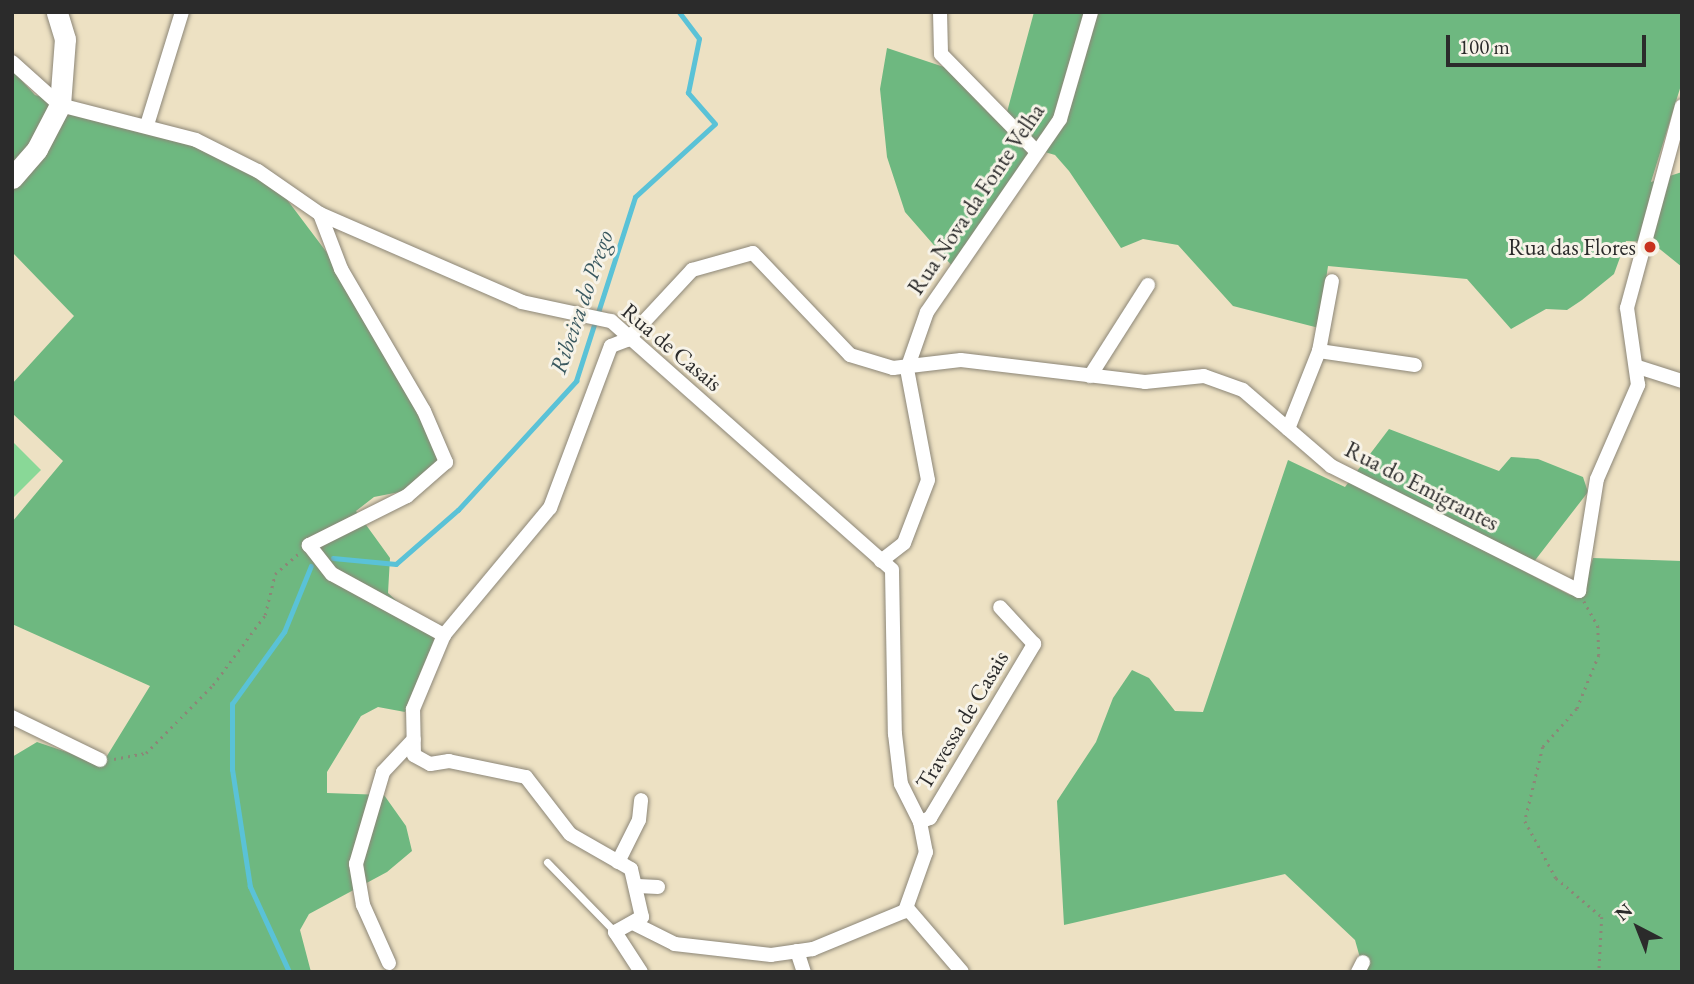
<!DOCTYPE html>
<style>
body{margin:0}
#map{position:relative;width:1694px;height:984px;overflow:hidden;background:#ede1c3;font-family:"EB Garamond",serif}
div>[style]{position:absolute}
.green>*{inset:0;background:#89d897}
.forest>*{inset:0;background:#6eb880}
.stream>*{height:4.5px;margin:-2.25px;padding:0 2.25px;transform-origin:2.25px;border-radius:2.25px;background:#5ac2d7}
.path>*{height:2.5px;margin-top:-1.25px;transform-origin:0;background:repeating-linear-gradient(90deg,#8c8677 0 2px,transparent 0 7px)}
.roads{filter:drop-shadow(0 0 2px #8c8677) drop-shadow(0 0 2px #8c8677)}
.lane>*{height:7px;margin:-3.5px;padding:0 3.5px;transform-origin:3.5px;border-radius:3.5px;background:#fff}
.street>*{height:14px;margin:-7px;padding:0 7px;transform-origin:7px;border-radius:7px;background:#fff}
.secondary>*{height:21px;margin:-10.5px;padding:0 10.5px;transform-origin:10.5px;border-radius:10.5px;background:#fff}
.dots>*{width:19px;height:19px;translate:-50% -50%;box-sizing:border-box;border:4px solid #f7f3e8;border-radius:50%}
span{translate:-50% -50%;white-space:nowrap;text-align:center;line-height:1.15;-webkit-text-stroke:6px #f7f3e8;paint-order:stroke}
.street-label{font-size:23px;color:#2b2b2b}
.poi-label{font-size:23px;color:#2b2b2b}
.right{translate:-100% -50%;text-align:right}
.water-label{font-size:24px;color:#39585f;font-style:italic}
.frame{position:absolute;inset:0;border:14px solid #2b2b2b;pointer-events:none}
.north{position:absolute;left:1603px;top:893px;width:70px;height:70px;-webkit-text-stroke:5px #f7f3e8;paint-order:stroke;rotate:318deg;font-size:19px;font-weight:700;line-height:28px;text-align:center;color:#2b2b2b}
.north::after{content:'';display:block;margin:auto;width:24px;height:32px;background:#2b2b2b;clip-path:polygon(50% 0,100% 100%,50% 72%,0 100%)}
.scale{position:absolute;left:1446px;top:35px;width:200px;height:32px;box-sizing:border-box;border:4px solid #2b2b2b;border-top:0;padding-left:9px;font-size:21px;line-height:24px;white-space:nowrap;color:#2b2b2b;-webkit-text-stroke:5px #f7f3e8;paint-order:stroke}
</style>
<div id="map">
<div class="green">
<div style="clip-path:polygon(12px 441px,41px 470px,12px 499px)"></div>
</div>
<div class="forest">
<div style="clip-path:polygon(1034px 12px,1682px 12px,1682px 82px,1651px 182px,1682px 172px,1682px 267px,1651px 242px,1626px 241px,1614px 274px,1582px 300px,1567px 310px,1546px 309px,1511px 329px,1467px 279px,1328px 266px,1319px 328px,1233px 306px,1178px 245px,1143px 239px,1121px 248px,1069px 171px,1055px 155px,1038px 150px,953px 267px,905px 212px,887px 157px,880px 89px,887px 48px,956px 71px,1007px 112px)"></div>
<div style="clip-path:polygon(12px 70px,35px 95px,219px 150px,282px 193px,334px 262px,450px 462px,410px 490px,374px 497px,356px 511px,390px 558px,388px 593px,435px 637px,436px 652px,405px 712px,378px 707px,361px 716px,327px 772px,327px 793px,384px 795px,406px 826px,412px 851px,387px 872px,309px 914px,300px 930px,311px 972px,12px 972px,12px 757px,37px 742px,102px 764px,150px 686px,12px 624px,12px 522px,63px 461px,12px 413px,12px 384px,74px 316px,12px 252px)"></div>
<div style="clip-path:polygon(1389px 429px,1499px 471px,1511px 457px,1538px 459px,1583px 477px,1588px 492px,1526px 572px,1570px 595px,1581px 595px,1593px 558px,1682px 561px,1682px 972px,1364px 972px,1355px 940px,1285px 874px,1064px 925px,1057px 801px,1096px 742px,1113px 698px,1132px 670px,1149px 678px,1175px 711px,1203px 712px,1288px 460px,1345px 487px)"></div>
</div>
<div class="stream">
<div style="left:333px;top:558px;width:63px;rotate:5.4deg"></div>
<div style="left:396px;top:564px;width:82px;rotate:-41.1deg"></div>
<div style="left:458px;top:510px;width:175px;rotate:-47.5deg"></div>
<div style="left:576px;top:381px;width:193px;rotate:-72.2deg"></div>
<div style="left:635px;top:197px;width:108px;rotate:-42.4deg"></div>
<div style="left:715px;top:124px;width:41px;rotate:-131.1deg"></div>
<div style="left:688px;top:93px;width:55px;rotate:-78.5deg"></div>
<div style="left:699px;top:39px;width:34px;rotate:-127deg"></div>
<div style="left:289px;top:972px;width:94px;rotate:-114.6deg"></div>
<div style="left:250px;top:887px;width:118px;rotate:-98.7deg"></div>
<div style="left:232px;top:770px;width:66px;rotate:-90deg"></div>
<div style="left:232px;top:704px;width:89px;rotate:-54.2deg"></div>
<div style="left:284px;top:632px;width:71px;rotate:-67.8deg"></div>
</div>
<div class="path">
<div style="left:1584px;top:601px;width:29px;rotate:61deg"></div>
<div style="left:1598px;top:626px;width:29px;rotate:88deg"></div>
<div style="left:1599px;top:655px;width:58px;rotate:112.2deg"></div>
<div style="left:1577px;top:709px;width:51px;rotate:131.8deg"></div>
<div style="left:1543px;top:747px;width:76px;rotate:103.7deg"></div>
<div style="left:1525px;top:821px;width:65px;rotate:61.5deg"></div>
<div style="left:1556px;top:878px;width:60px;rotate:40.3deg"></div>
<div style="left:1602px;top:917px;width:55px;rotate:93.1deg"></div>
<div style="left:114px;top:759px;width:33px;rotate:-11deg"></div>
<div style="left:146px;top:753px;width:95px;rotate:-45.4deg"></div>
<div style="left:213px;top:685px;width:87px;rotate:-53.4deg"></div>
<div style="left:265px;top:615px;width:42px;rotate:-76.3deg"></div>
<div style="left:275px;top:574px;width:30px;rotate:-41deg"></div>
</div>
<div class="roads">
<div class="lane">
<div style="left:547px;top:862px;width:98px;rotate:45.8deg"></div>
</div>
<div class="street">
<div style="left:940px;top:12px;width:42px;rotate:88.6deg"></div>
<div style="left:941px;top:54px;width:137px;rotate:45.6deg"></div>
<div style="left:12px;top:62px;width:64px;rotate:41.9deg"></div>
<div style="left:60px;top:105px;width:140px;rotate:14.4deg"></div>
<div style="left:196px;top:140px;width:69px;rotate:26.6deg"></div>
<div style="left:258px;top:171px;width:75px;rotate:34.7deg"></div>
<div style="left:320px;top:214px;width:220px;rotate:23.5deg"></div>
<div style="left:522px;top:302px;width:91px;rotate:12.1deg"></div>
<div style="left:611px;top:321px;width:375px;rotate:41.5deg"></div>
<div style="left:892px;top:570px;width:164px;rotate:89deg"></div>
<div style="left:895px;top:734px;width:50px;rotate:83.2deg"></div>
<div style="left:901px;top:784px;width:42px;rotate:63.4deg"></div>
<div style="left:920px;top:822px;width:31px;rotate:79deg"></div>
<div style="left:926px;top:852px;width:63px;rotate:109.6deg"></div>
<div style="left:905px;top:911px;width:100px;rotate:157.6deg"></div>
<div style="left:813px;top:949px;width:42px;rotate:171.9deg"></div>
<div style="left:771px;top:955px;width:97px;rotate:-173.5deg"></div>
<div style="left:675px;top:944px;width:47px;rotate:-153.4deg"></div>
<div style="left:147px;top:125px;width:118px;rotate:-72.8deg"></div>
<div style="left:320px;top:214px;width:59px;rotate:69.1deg"></div>
<div style="left:341px;top:269px;width:164px;rotate:59.7deg"></div>
<div style="left:424px;top:411px;width:56px;rotate:66.7deg"></div>
<div style="left:446px;top:462px;width:52px;rotate:138.9deg"></div>
<div style="left:407px;top:496px;width:110px;rotate:153.4deg"></div>
<div style="left:309px;top:545px;width:37px;rotate:52deg"></div>
<div style="left:332px;top:574px;width:128px;rotate:28.6deg"></div>
<div style="left:1319px;top:351px;width:97px;rotate:8.3deg"></div>
<div style="left:1638px;top:367px;width:46px;rotate:17.7deg"></div>
<div style="left:1090px;top:376px;width:108px;rotate:-57.5deg"></div>
<div style="left:1288px;top:429px;width:84px;rotate:-68.3deg"></div>
<div style="left:1319px;top:351px;width:71px;rotate:-79.5deg"></div>
<div style="left:881px;top:561px;width:29px;rotate:-38deg"></div>
<div style="left:904px;top:543px;width:67px;rotate:-69.1deg"></div>
<div style="left:928px;top:480px;width:113px;rotate:-100.7deg"></div>
<div style="left:907px;top:369px;width:60px;rotate:-70.7deg"></div>
<div style="left:927px;top:312px;width:234px;rotate:-55.4deg"></div>
<div style="left:1060px;top:119px;width:111px;rotate:-73.8deg"></div>
<div style="left:12px;top:717px;width:98px;rotate:26deg"></div>
<div style="left:920px;top:822px;width:11px;rotate:-22deg"></div>
<div style="left:930px;top:818px;width:203px;rotate:-59.1deg"></div>
<div style="left:1034px;top:644px;width:50px;rotate:-132.6deg"></div>
<div style="left:618px;top:862px;width:47px;rotate:-63.4deg"></div>
<div style="left:639px;top:820px;width:20px;rotate:-84deg"></div>
<div style="left:638px;top:886px;width:20px;rotate:3deg"></div>
<div style="left:907px;top:908px;width:84px;rotate:49.3deg"></div>
<div style="left:797px;top:951px;width:22px;rotate:72deg"></div>
<div style="left:389px;top:963px;width:64px;rotate:-114.1deg"></div>
<div style="left:363px;top:905px;width:42px;rotate:-99.7deg"></div>
<div style="left:356px;top:864px;width:96px;rotate:-73.6deg"></div>
<div style="left:383px;top:772px;width:45px;rotate:-46.8deg"></div>
<div style="left:641px;top:972px;width:48px;rotate:-123deg"></div>
<div style="left:615px;top:932px;width:31px;rotate:-29deg"></div>
<div style="left:642px;top:917px;width:49px;rotate:-102.9deg"></div>
<div style="left:631px;top:869px;width:70px;rotate:-150.2deg"></div>
<div style="left:570px;top:834px;width:72px;rotate:-127.7deg"></div>
<div style="left:526px;top:777px;width:79px;rotate:-168.3deg"></div>
<div style="left:449px;top:761px;width:19px;rotate:171deg"></div>
<div style="left:430px;top:764px;width:18px;rotate:-151deg"></div>
<div style="left:414px;top:755px;width:46px;rotate:-91.2deg"></div>
<div style="left:413px;top:709px;width:80px;rotate:-67.3deg"></div>
<div style="left:444px;top:635px;width:165px;rotate:-50.2deg"></div>
<div style="left:550px;top:508px;width:173px;rotate:-69.4deg"></div>
<div style="left:611px;top:346px;width:17px;rotate:-21deg"></div>
<div style="left:627px;top:340px;width:96px;rotate:-47.1deg"></div>
<div style="left:692px;top:270px;width:63px;rotate:-15.6deg"></div>
<div style="left:753px;top:253px;width:141px;rotate:46.4deg"></div>
<div style="left:850px;top:355px;width:45px;rotate:16.8deg"></div>
<div style="left:893px;top:368px;width:68px;rotate:-6.7deg"></div>
<div style="left:961px;top:360px;width:185px;rotate:6.8deg"></div>
<div style="left:1145px;top:382px;width:59px;rotate:-5.8deg"></div>
<div style="left:1204px;top:376px;width:41px;rotate:19.7deg"></div>
<div style="left:1243px;top:390px;width:116px;rotate:40.8deg"></div>
<div style="left:1331px;top:466px;width:278px;rotate:26.7deg"></div>
<div style="left:1579px;top:591px;width:113px;rotate:-80.9deg"></div>
<div style="left:1597px;top:479px;width:103px;rotate:-66.4deg"></div>
<div style="left:1638px;top:385px;width:78px;rotate:-98.1deg"></div>
<div style="left:1627px;top:308px;width:209px;rotate:-74.8deg"></div>
<div style="left:1358px;top:972px;width:11px;rotate:-63deg"></div>
</div>
<div class="secondary">
<div style="left:12px;top:178px;width:38px;rotate:-49deg"></div>
<div style="left:37px;top:149px;width:50px;rotate:-62.4deg"></div>
<div style="left:60px;top:105px;width:66px;rotate:-85.7deg"></div>
<div style="left:65px;top:39px;width:28px;rotate:-107deg"></div>
</div>
</div>
<div class="dots">
<div style="left:1650px;top:247px;background:#c8321e"></div>
</div>
<div class="street-label">
<span style="left:976px;top:199px;rotate:-56deg">Rua Nova da Fonte Velha</span>
<span style="left:672px;top:347px;rotate:40deg">Rua de Casais</span>
<span style="left:1422px;top:486px;rotate:27deg">Rua do Emigrantes</span>
<span style="left:962px;top:720px;rotate:-59deg">Travessa de Casais</span>
</div>
<div class="poi-label">
<span class="right" style="left:1636px;top:247px">Rua das Flores</span>
</div>
<div class="water-label">
<span style="left:581px;top:302px;rotate:-71deg">Ribeira do Prego</span>
</div>
<div class="frame"></div>
<div class="north">N</div>
<div class="scale">100 m</div>
</div>
